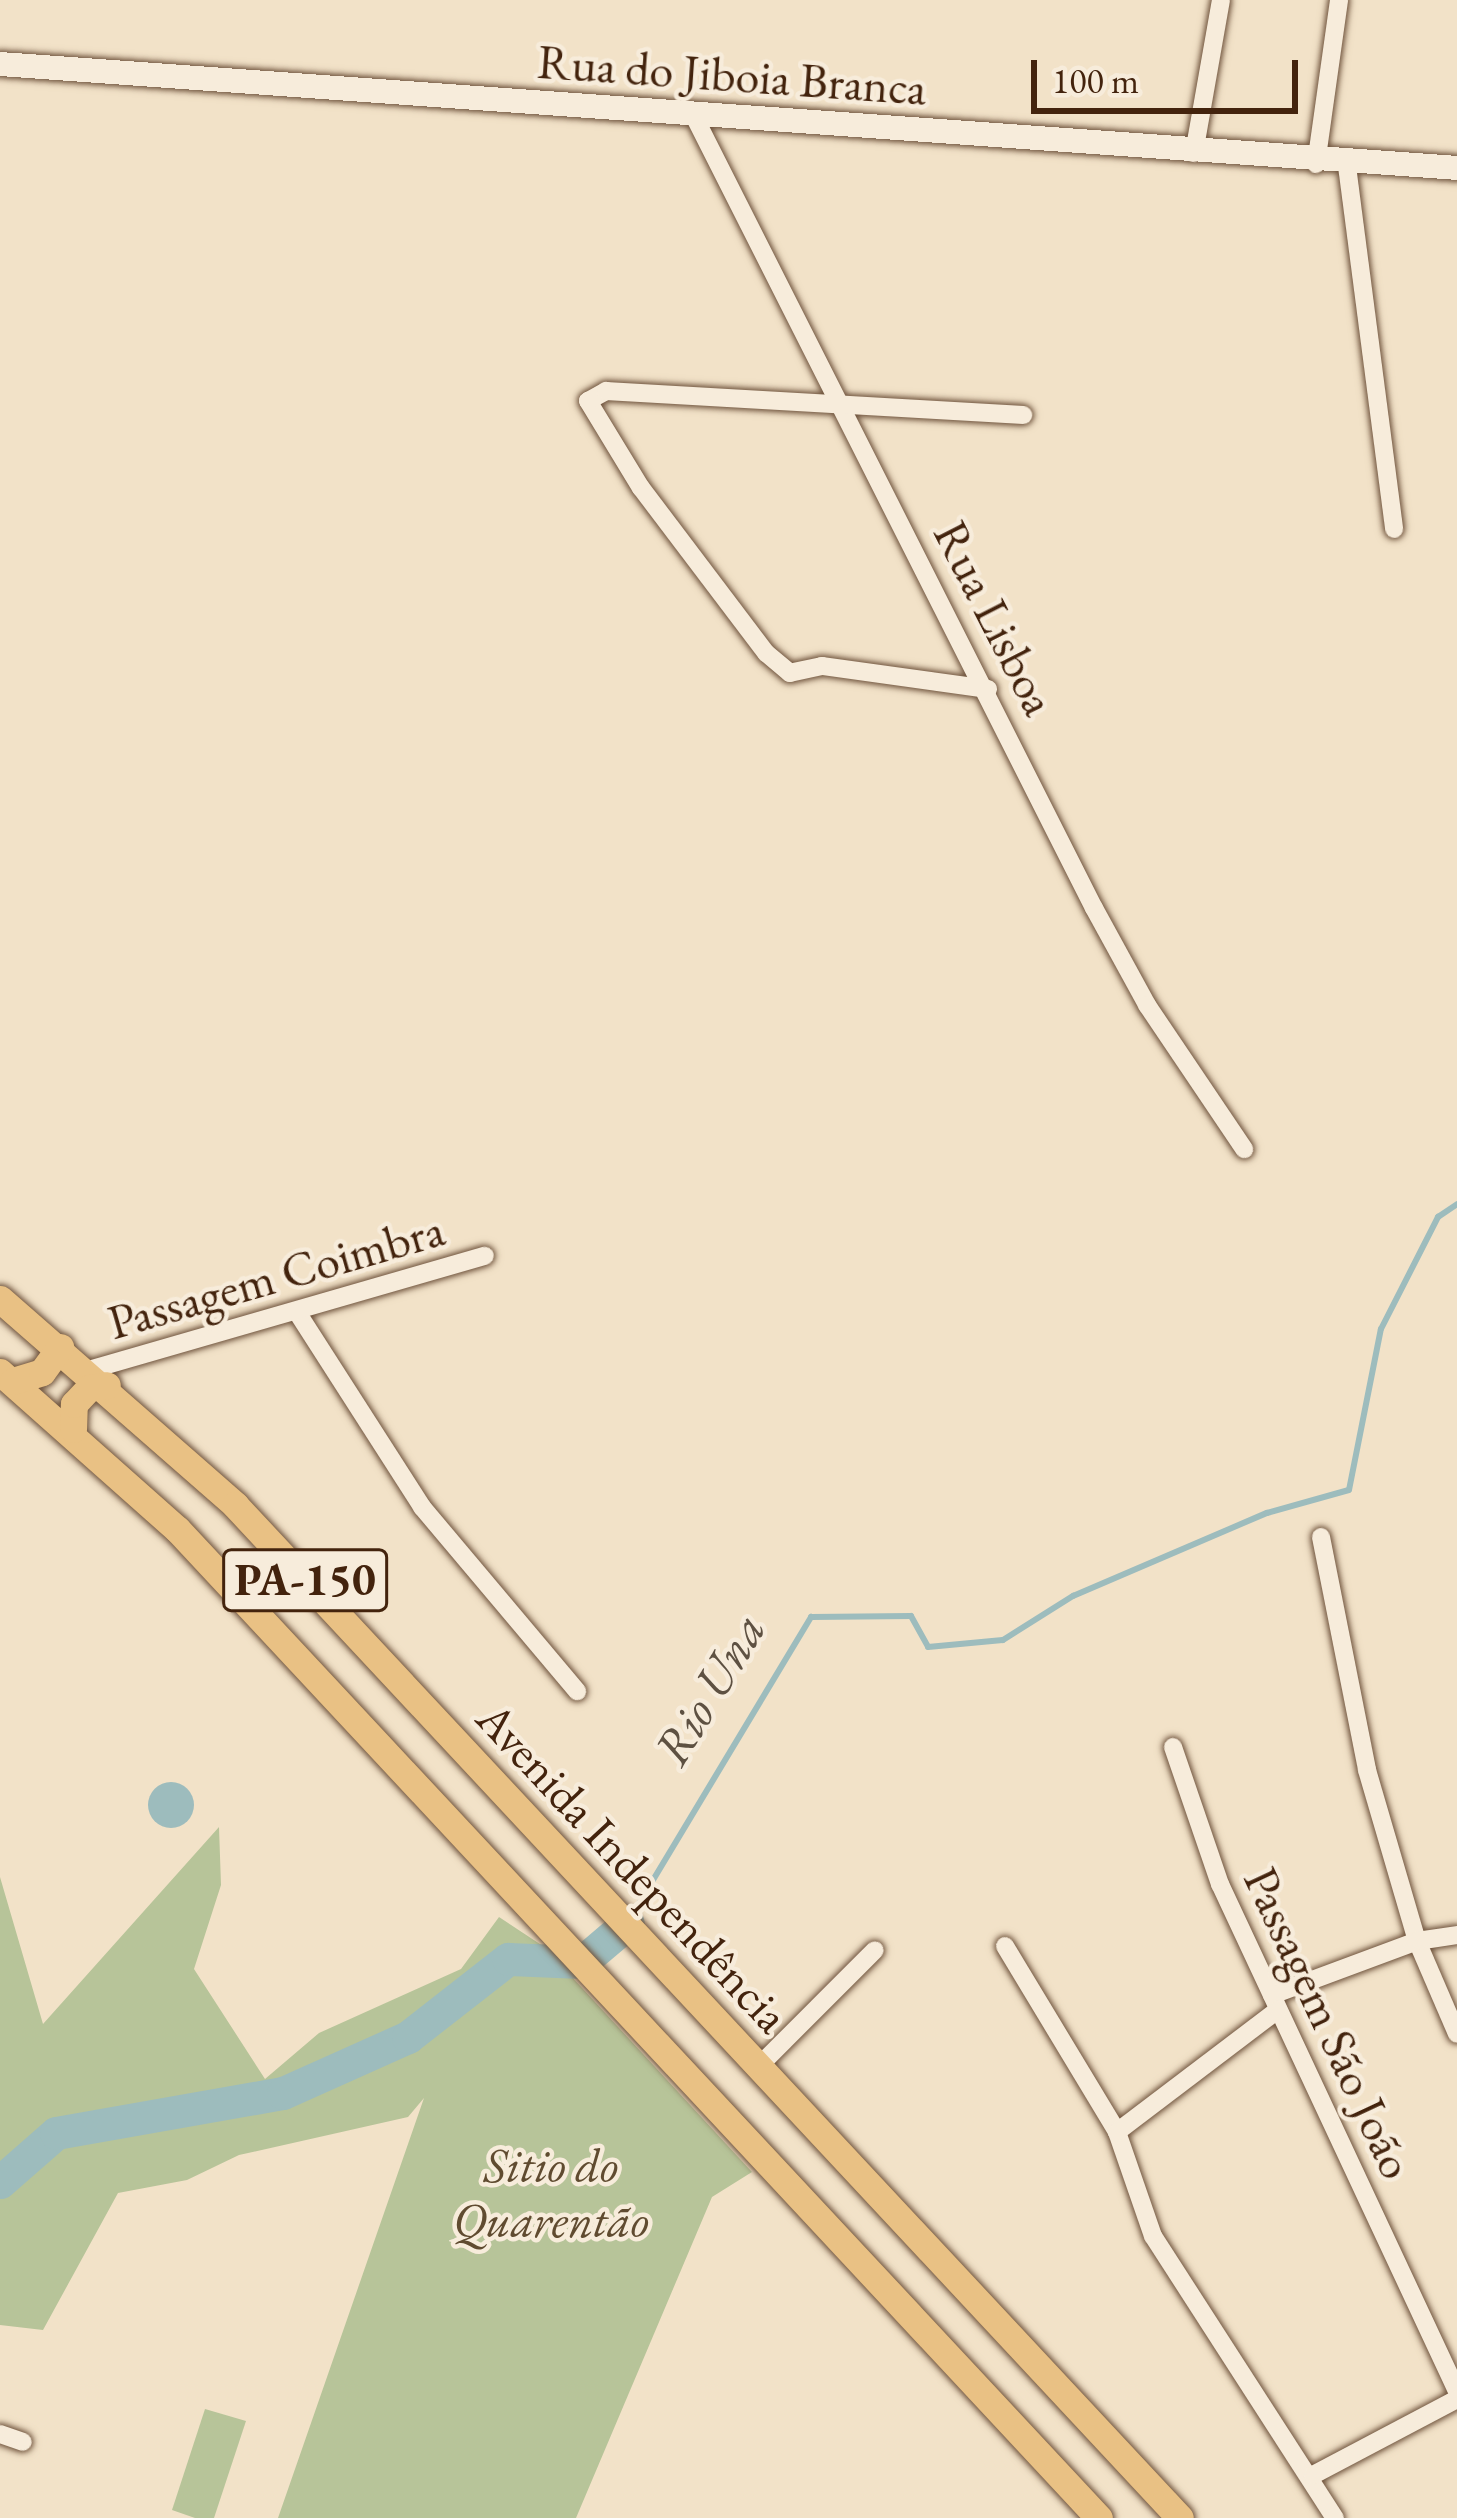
<!DOCTYPE html>
<meta charset="utf-8">
<style>
body{margin:0}
#map{position:relative;width:1457px;height:2518px;overflow:hidden;background:#f2e2c8;font-family:"EB Garamond",serif}
div>[style]{position:absolute}
.green>*{inset:0;background:#b7c499}
.water>*{inset:0;background:#9dbcbd}
.round{border-radius:50%}
.stream>*{height:6px;margin:-3px;padding:0 3px;transform-origin:3px;border-radius:3px;background:#9dbcbd}
.river>*{height:33px;margin:-16.5px;padding:0 16.5px;transform-origin:16.5px;border-radius:16.5px;background:#9dbcbd}
.roads{filter:drop-shadow(0 0 3px #6f533c) drop-shadow(0 0 3px #6f533c)}
.minor>*{height:18px;margin:-9px;padding:0 9px;transform-origin:9px;border-radius:9px;background:#f7ecdb}
.secondary>*{height:24px;margin:-12px;padding:0 12px;transform-origin:12px;border-radius:12px;background:#f7ecdb}
.primary>*{height:27px;margin:-13.5px;padding:0 13.5px;transform-origin:13.5px;border-radius:13.5px;background:#e9c184}
span{translate:-50% -50%;white-space:nowrap;text-align:center;line-height:1.15;-webkit-text-stroke:9px #f7ecdb;paint-order:stroke}
.shield-label span{padding:3px 9px;background:#f7ecdb;border:3px solid;border-radius:9px;-webkit-text-stroke-width:0}
.shield-label{font-size:45px;color:#43230d;font-weight:700}
.street-label{font-size:48px;color:#43230d}
.park-label{font-size:48px;color:#604b30;font-style:italic}
.water-label{font-size:51px;color:#5e5142;font-style:italic}
.scale{position:absolute;left:1031px;top:60px;width:267px;height:54px;box-sizing:border-box;border:6px solid #43230d;border-top:0;padding-left:15px;font-size:36px;line-height:42px;white-space:nowrap;color:#43230d;-webkit-text-stroke:9px #f7ecdb;paint-order:stroke}
</style>
<div id="map">
<div class="green">
<div style="clip-path:polygon(219px 1827px,221px 1885px,194px 1969px,265px 2079px,319px 2033px,461px 1969px,499px 1917px,546px 1948px,526px 1974px,571px 1976px,752px 2172px,712px 2197px,576px 2518px,278px 2518px,424px 2098px,408px 2117px,239px 2155px,187px 2180px,118px 2193px,43px 2330px,0 2325px,0 1877px,43px 2024px)"></div>
<div style="clip-path:polygon(205px 2409px,246px 2421px,214px 2518px,195px 2518px,172px 2510px)"></div>
</div>
<div class="water">
<div class="round" style="left:148px;top:1782px;width:46px;height:46px"></div>
</div>
<div class="stream">
<div style="left:632px;top:1915px;width:348px;rotate:-59deg"></div>
<div style="left:811px;top:1617px;width:100px;rotate:-0.6deg"></div>
<div style="left:911px;top:1616px;width:35px;rotate:61deg"></div>
<div style="left:928px;top:1647px;width:75px;rotate:-5.3deg"></div>
<div style="left:1003px;top:1640px;width:83px;rotate:-32.2deg"></div>
<div style="left:1073px;top:1596px;width:211px;rotate:-23.2deg"></div>
<div style="left:1267px;top:1513px;width:85px;rotate:-15.7deg"></div>
<div style="left:1349px;top:1490px;width:164px;rotate:-78.8deg"></div>
<div style="left:1381px;top:1329px;width:126px;rotate:-63deg"></div>
<div style="left:1438px;top:1217px;width:23px;rotate:-34deg"></div>
</div>
<div class="river">
<div style="left:0;top:2182px;width:74px;rotate:-41.2deg"></div>
<div style="left:56px;top:2133px;width:230px;rotate:-10deg"></div>
<div style="left:283px;top:2093px;width:137px;rotate:-24.1deg"></div>
<div style="left:408px;top:2037px;width:127px;rotate:-38deg"></div>
<div style="left:508px;top:1959px;width:74px;rotate:2.3deg"></div>
<div style="left:582px;top:1962px;width:60px;rotate:-40.3deg"></div>
</div>
<div class="roads">
<div class="minor">
<div style="left:692px;top:112px;width:892px;rotate:63.21deg"></div>
<div style="left:1094px;top:908px;width:111px;rotate:61.3deg"></div>
<div style="left:1147px;top:1005px;width:174px;rotate:56deg"></div>
<div style="left:1194px;top:153px;width:155px;rotate:-80deg"></div>
<div style="left:1316px;top:164px;width:166px;rotate:-82deg"></div>
<div style="left:1347px;top:166px;width:366px;rotate:82.6deg"></div>
<div style="left:988px;top:689px;width:168px;rotate:-172.1deg"></div>
<div style="left:822px;top:666px;width:33px;rotate:168deg"></div>
<div style="left:790px;top:673px;width:31px;rotate:-140deg"></div>
<div style="left:766px;top:653px;width:207px;rotate:-127.1deg"></div>
<div style="left:641px;top:488px;width:102px;rotate:-121.3deg"></div>
<div style="left:588px;top:401px;width:21px;rotate:-29deg"></div>
<div style="left:606px;top:391px;width:418px;rotate:3.3deg"></div>
<div style="left:297px;top:1312px;width:232px;rotate:57.3deg"></div>
<div style="left:422px;top:1507px;width:241px;rotate:49.9deg"></div>
<div style="left:89px;top:1370px;width:412px;rotate:-16.1deg"></div>
<div style="left:1321px;top:1537px;width:237px;rotate:78.8deg"></div>
<div style="left:1367px;top:1770px;width:178px;rotate:73.7deg"></div>
<div style="left:1417px;top:1941px;width:101px;rotate:66.7deg"></div>
<div style="left:1173px;top:1747px;width:145px;rotate:71.1deg"></div>
<div style="left:1220px;top:1884px;width:560px;rotate:64.95deg"></div>
<div style="left:1005px;top:1946px;width:217px;rotate:58.9deg"></div>
<div style="left:1117px;top:2132px;width:110px;rotate:70.9deg"></div>
<div style="left:1153px;top:2236px;width:336px;rotate:57.2deg"></div>
<div style="left:1272px;top:1995px;width:155px;rotate:-20.4deg"></div>
<div style="left:1417px;top:1941px;width:40px;rotate:-8.5deg"></div>
<div style="left:758px;top:2067px;width:165px;rotate:-45deg"></div>
<div style="left:1117px;top:2132px;width:202px;rotate:-37.2deg"></div>
<div style="left:0;top:2434px;width:24px;rotate:19deg"></div>
<div style="left:1313px;top:2475px;width:163px;rotate:-27.8deg"></div>
</div>
<div class="secondary">
<div style="left:0;top:64px;width:1461px;rotate:4.08deg"></div>
</div>
<div class="primary">
<div style="left:0;top:1299px;width:313px;rotate:41.2deg"></div>
<div style="left:235px;top:1505px;width:1385px;rotate:46.99deg"></div>
<div style="left:0;top:1372px;width:237px;rotate:41.6deg"></div>
<div style="left:177px;top:1529px;width:1352px;rotate:47.01deg"></div>
<div style="left:13px;top:1381px;width:30px;rotate:-17deg"></div>
<div style="left:42px;top:1372px;width:31px;rotate:-54deg"></div>
<div style="left:73px;top:1429px;width:25px;rotate:-88deg"></div>
<div style="left:74px;top:1404px;width:22px;rotate:-47deg"></div>
<div style="left:89px;top:1388px;width:18px;rotate:-9deg"></div>
</div>
</div>
<div class="shield-label">
<span style="left:305px;top:1580px">PA-150</span>
</div>
<div class="street-label">
<span style="left:732px;top:75px;rotate:4deg">Rua do Jiboia Branca</span>
<span style="left:995px;top:618px;rotate:63deg">Rua Lisboa</span>
<span style="left:276px;top:1276px;rotate:-16deg">Passagem Coimbra</span>
<span style="left:633px;top:1867px;rotate:47deg">Avenida Independência</span>
<span style="left:1329px;top:2023px;rotate:65deg">Passagem São João</span>
</div>
<div class="park-label">
<span style="left:551px;top:2193px">Sitio do<br>Quarentão</span>
</div>
<div class="water-label">
<span style="left:709px;top:1689px;rotate:-59deg">Rio Una</span>
</div>
<div class="scale">100 m</div>
</div>
